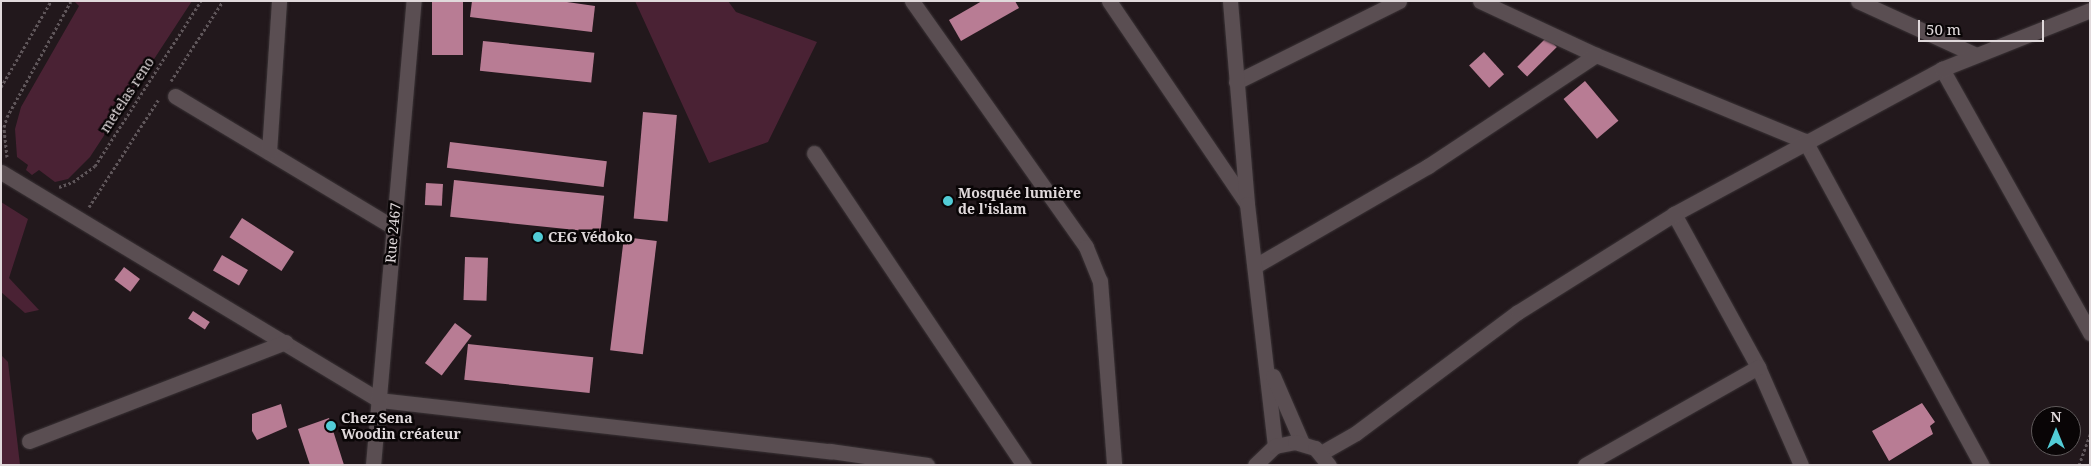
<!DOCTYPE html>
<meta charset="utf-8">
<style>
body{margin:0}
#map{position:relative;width:2091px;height:466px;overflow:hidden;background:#22181c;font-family:"Noto Serif",serif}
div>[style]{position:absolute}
.green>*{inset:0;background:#4a2234}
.building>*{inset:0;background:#b87c94;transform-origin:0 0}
.path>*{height:3px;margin-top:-1.5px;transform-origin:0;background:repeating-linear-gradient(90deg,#5f565a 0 2.5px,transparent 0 5px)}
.roads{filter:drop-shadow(0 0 1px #3a3336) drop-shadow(0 0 1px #3a3336)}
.street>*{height:15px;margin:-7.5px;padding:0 7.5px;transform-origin:7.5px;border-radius:7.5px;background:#5a4e52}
.secondary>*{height:15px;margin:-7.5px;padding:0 7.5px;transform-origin:7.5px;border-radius:7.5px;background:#5a4e52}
.dots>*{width:14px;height:14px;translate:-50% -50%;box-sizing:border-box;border:2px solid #090506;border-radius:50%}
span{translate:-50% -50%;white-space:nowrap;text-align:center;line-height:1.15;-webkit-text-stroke:5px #090506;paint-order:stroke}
.street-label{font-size:14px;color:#e0d9db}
.poi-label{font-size:14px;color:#e0d9db;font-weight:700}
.left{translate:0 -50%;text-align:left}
.frame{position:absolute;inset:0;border:2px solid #e0d9db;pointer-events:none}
.north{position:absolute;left:2031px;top:406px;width:50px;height:50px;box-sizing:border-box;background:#090506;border:1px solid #5f5a5b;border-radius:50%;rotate:0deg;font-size:14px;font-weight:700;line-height:20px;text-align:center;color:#e0d9db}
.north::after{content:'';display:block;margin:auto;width:18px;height:22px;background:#52ccd6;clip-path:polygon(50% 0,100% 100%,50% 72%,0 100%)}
.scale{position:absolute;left:1918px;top:20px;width:126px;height:22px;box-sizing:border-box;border:2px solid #e0d9db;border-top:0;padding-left:6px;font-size:15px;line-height:18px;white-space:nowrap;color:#e0d9db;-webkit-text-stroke:4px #090506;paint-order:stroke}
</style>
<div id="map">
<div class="green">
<div style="clip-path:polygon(74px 1px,192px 1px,90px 157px,68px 179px,55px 182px,39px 170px,32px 175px,26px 170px,28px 165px,17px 157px,15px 129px,21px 107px,79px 6px)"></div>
<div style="clip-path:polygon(635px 1px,728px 1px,736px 12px,817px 42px,768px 142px,709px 163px)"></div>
<div style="clip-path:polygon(1px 202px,28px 219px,9px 278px,39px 310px,25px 313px,1px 292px)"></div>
<div style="clip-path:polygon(1px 355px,8px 362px,20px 465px,1px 465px)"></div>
</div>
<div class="building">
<div style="left:432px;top:1px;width:31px;height:54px"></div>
<div style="clip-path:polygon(472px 1px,560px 1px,595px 6px,592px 32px,470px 17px)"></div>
<div style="clip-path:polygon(982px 1px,1015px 1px,1019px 8px,961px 41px,949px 20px)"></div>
<div style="left:1547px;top:37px;width:14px;height:42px;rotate:45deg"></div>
<div style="left:483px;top:41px;width:112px;height:30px;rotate:6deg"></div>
<div style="left:1484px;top:52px;width:30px;height:20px;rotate:48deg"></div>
<div style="left:1585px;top:81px;width:52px;height:28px;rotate:50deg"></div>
<div style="left:643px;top:112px;width:34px;height:107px;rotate:5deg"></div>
<div style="left:450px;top:142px;width:158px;height:26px;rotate:7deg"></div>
<div style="left:454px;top:180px;width:151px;height:37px;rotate:6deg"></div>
<div style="left:426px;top:183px;width:17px;height:22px;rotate:3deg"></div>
<div style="left:242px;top:218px;width:62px;height:23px;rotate:33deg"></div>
<div style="left:624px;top:237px;width:33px;height:114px;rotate:7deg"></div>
<div style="left:222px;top:255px;width:30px;height:18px;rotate:30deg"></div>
<div style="left:465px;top:257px;width:23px;height:43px;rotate:2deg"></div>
<div style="left:124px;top:267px;width:20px;height:16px;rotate:37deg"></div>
<div style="left:193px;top:311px;width:20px;height:9px;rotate:33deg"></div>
<div style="left:455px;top:323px;width:21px;height:50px;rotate:37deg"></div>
<div style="left:468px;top:344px;width:126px;height:36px;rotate:6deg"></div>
<div style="clip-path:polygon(1922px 403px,1935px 422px,1930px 426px,1933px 434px,1889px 461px,1872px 431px)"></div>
<div style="clip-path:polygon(281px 404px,287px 427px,257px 440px,252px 431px,252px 414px)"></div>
<div style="clip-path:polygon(329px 418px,344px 465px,310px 465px,298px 429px)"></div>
</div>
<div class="path">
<div style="left:171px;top:81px;width:95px;rotate:-57deg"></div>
<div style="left:1px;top:87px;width:99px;rotate:-59.8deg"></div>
<div style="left:7px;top:157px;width:30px;rotate:-96deg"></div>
<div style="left:4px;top:127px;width:10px;rotate:-73deg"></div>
<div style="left:7px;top:117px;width:132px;rotate:-61.1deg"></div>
<div style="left:59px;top:187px;width:15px;rotate:-20deg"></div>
<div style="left:73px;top:182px;width:27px;rotate:-36deg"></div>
<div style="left:95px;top:166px;width:196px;rotate:-57.3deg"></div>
<div style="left:89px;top:207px;width:129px;rotate:-57.1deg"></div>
<div style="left:2079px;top:465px;width:33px;rotate:-70deg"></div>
</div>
<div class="roads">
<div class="street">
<div style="left:912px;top:1px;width:301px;rotate:54.7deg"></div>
<div style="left:1086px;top:247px;width:37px;rotate:68deg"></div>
<div style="left:1100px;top:281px;width:185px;rotate:85.6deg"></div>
<div style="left:1109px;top:1px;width:245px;rotate:55.8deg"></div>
<div style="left:1480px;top:1px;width:128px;rotate:25deg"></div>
<div style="left:1596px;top:55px;width:226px;rotate:22.4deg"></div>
<div style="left:1805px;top:141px;width:369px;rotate:61.4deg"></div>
<div style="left:1858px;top:1px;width:128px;rotate:24.6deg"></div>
<div style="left:1942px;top:69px;width:303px;rotate:60.7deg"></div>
<div style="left:1236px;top:82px;width:182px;rotate:-26.4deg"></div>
<div style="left:175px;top:96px;width:254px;rotate:31deg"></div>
<div style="left:269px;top:152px;width:151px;rotate:-86.2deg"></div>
<div style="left:814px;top:153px;width:376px;rotate:56.1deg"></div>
<div style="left:1px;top:172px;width:441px;rotate:31.1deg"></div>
<div style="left:379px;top:400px;width:454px;rotate:6.5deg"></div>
<div style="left:830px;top:451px;width:98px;rotate:8.2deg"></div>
<div style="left:1674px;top:214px;width:175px;rotate:61.2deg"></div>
<div style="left:1758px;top:367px;width:107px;rotate:66.3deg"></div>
<div style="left:1255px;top:266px;width:200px;rotate:-30deg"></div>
<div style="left:1428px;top:166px;width:201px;rotate:-33.5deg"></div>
<div style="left:29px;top:441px;width:275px;rotate:-21.1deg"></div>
<div style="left:1585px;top:465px;width:199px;rotate:-29.5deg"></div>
</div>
<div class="secondary">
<div style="left:1230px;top:1px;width:204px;rotate:85.2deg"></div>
<div style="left:1247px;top:204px;width:244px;rotate:83.4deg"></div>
<div style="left:1273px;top:376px;width:73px;rotate:66.6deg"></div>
<div style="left:1321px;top:453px;width:40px;rotate:-29.7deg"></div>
<div style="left:1356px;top:433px;width:202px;rotate:-36.8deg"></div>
<div style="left:1518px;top:312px;width:184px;rotate:-32.1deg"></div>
<div style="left:1674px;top:214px;width:305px;rotate:-28.4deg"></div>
<div style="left:1942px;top:69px;width:159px;rotate:-21.7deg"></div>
<div style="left:373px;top:465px;width:466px;rotate:-85deg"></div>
<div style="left:1255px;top:465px;width:28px;rotate:-44deg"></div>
<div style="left:1275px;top:446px;width:20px;rotate:-11deg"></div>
<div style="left:1295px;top:442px;width:21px;rotate:17deg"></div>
<div style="left:1315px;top:448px;width:22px;rotate:51deg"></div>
</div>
</div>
<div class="dots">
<div style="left:948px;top:201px;background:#52ccd6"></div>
<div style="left:538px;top:237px;background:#52ccd6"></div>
<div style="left:331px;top:426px;background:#52ccd6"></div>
</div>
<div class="street-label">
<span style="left:127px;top:95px;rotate:-57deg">metelas reno</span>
<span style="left:393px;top:233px;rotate:-85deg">Rue 2467</span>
</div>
<div class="poi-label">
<span class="left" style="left:958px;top:201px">Mosquée lumière<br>de l'islam</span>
<span class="left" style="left:548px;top:237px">CEG Védoko</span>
<span class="left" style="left:341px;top:426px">Chez Sena<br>Woodin créateur</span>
</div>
<div class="frame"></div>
<div class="north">N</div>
<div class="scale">50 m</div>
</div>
